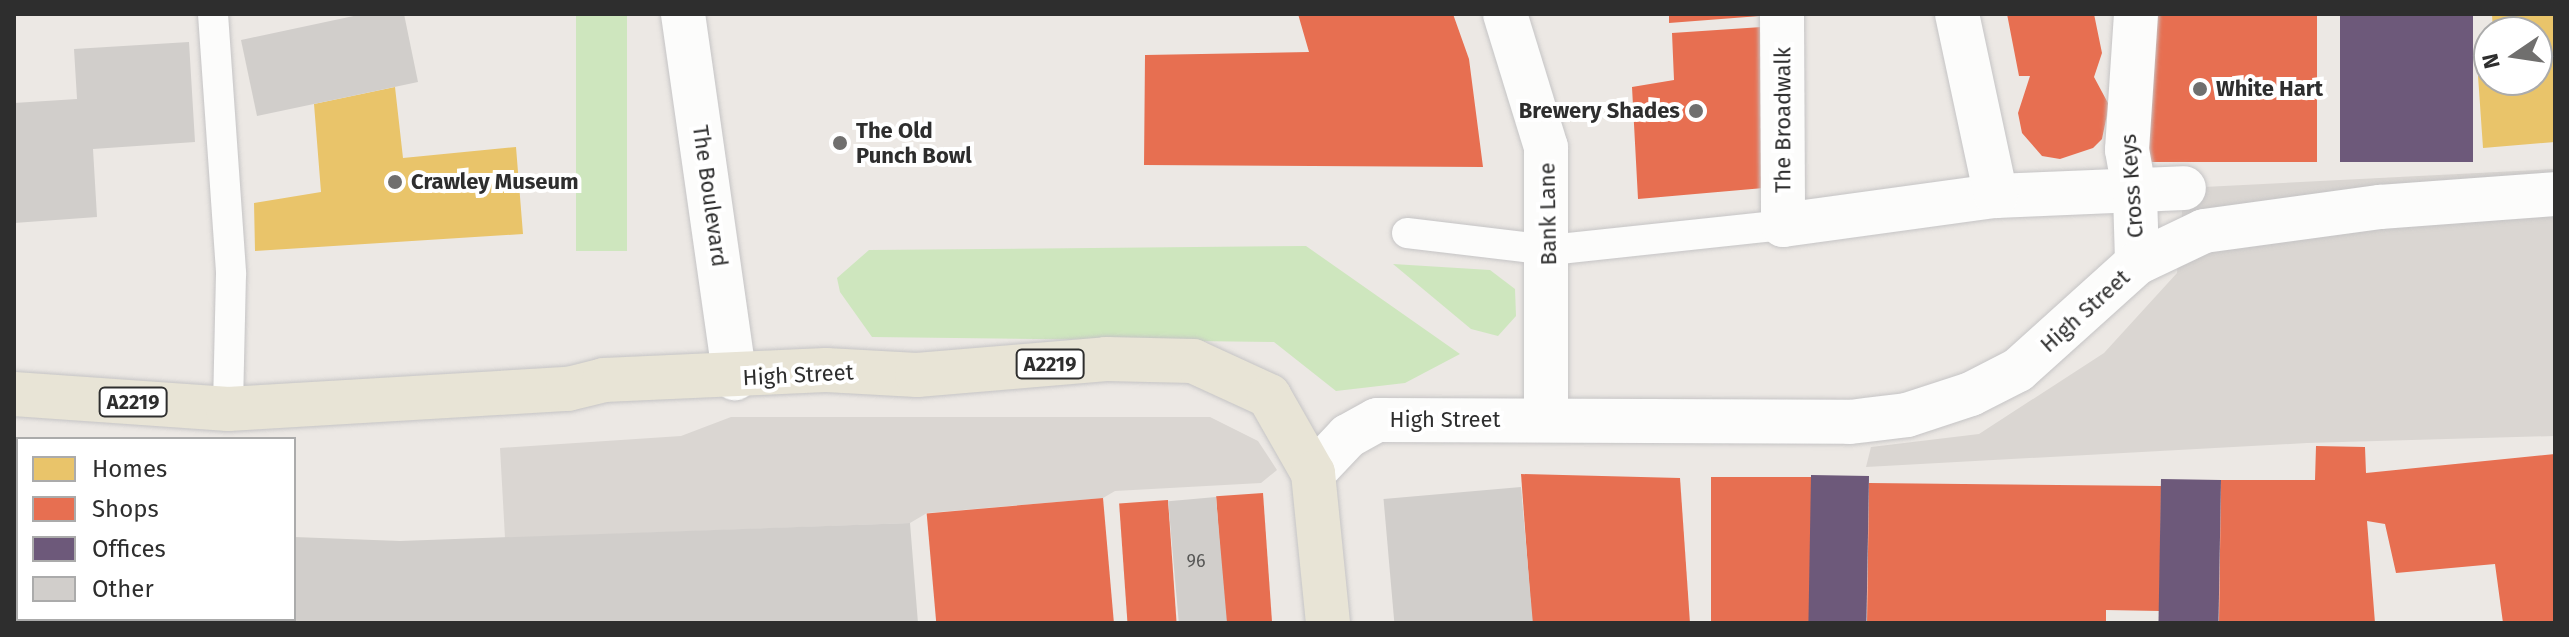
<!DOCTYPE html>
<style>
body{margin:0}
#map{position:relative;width:2569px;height:637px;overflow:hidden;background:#ece8e4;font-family:"Fira Sans",sans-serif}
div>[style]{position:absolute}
.green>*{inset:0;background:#cee6be;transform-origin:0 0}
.plaza>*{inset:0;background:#dad6d2}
.homes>*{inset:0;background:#e9c46a}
.shops>*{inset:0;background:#e76f51;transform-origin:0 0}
.offices>*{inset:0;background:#6d597a;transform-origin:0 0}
.building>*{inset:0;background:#d1cecb;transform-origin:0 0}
.roads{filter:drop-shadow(0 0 2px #c5c4c5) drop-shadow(0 0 2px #c5c4c5)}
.service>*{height:30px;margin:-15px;padding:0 15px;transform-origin:15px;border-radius:15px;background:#fcfcfb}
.pedestrian>*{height:44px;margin:-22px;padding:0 22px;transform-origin:22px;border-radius:22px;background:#fcfcfb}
.minor>*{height:44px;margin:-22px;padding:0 22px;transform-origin:22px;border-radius:22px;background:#fcfcfb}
.tertiary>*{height:44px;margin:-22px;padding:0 22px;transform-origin:22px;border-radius:22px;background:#fcfcfb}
.primary>*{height:44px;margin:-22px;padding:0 22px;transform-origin:22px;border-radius:22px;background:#e8e4d6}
.dots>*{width:22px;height:22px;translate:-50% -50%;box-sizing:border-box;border:4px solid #fff;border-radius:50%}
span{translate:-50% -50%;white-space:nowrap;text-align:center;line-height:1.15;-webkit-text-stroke:8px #fff;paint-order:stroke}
.number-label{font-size:18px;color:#585857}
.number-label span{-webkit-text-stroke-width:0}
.shield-label span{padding:2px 6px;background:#fff;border:2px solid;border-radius:6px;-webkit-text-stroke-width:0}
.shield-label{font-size:20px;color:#2e2e2e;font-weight:700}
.poi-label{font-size:22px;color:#2e2e2e;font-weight:700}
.left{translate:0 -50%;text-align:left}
.right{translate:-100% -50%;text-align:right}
.street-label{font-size:22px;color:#2e2e2e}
.frame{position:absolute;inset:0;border:16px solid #2e2e2e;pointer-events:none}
.legend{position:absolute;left:16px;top:437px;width:280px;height:184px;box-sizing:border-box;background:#fff;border:2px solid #ababab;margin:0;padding:10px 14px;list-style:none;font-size:24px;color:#2e2e2e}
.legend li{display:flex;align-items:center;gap:16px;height:40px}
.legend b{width:40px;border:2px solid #ababab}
.north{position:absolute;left:2473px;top:16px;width:80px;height:80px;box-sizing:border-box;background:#fff;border:2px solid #ababab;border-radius:50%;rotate:257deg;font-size:22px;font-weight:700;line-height:32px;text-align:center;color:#2e2e2e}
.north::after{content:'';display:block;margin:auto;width:28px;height:36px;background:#706f6e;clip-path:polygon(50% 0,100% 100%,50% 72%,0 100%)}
</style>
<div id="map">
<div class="green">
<div style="left:576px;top:14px;width:51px;height:237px"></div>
<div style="clip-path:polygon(1306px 246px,1460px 354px,1405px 383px,1336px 391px,1274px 342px,872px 337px,840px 292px,837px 278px,869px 250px)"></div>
<div style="clip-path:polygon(1393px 264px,1490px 270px,1515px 289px,1516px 316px,1498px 336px,1471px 329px)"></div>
</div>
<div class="plaza">
<div style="clip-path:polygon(2555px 169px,2555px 436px,2307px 443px,1866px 467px,1871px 447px,1979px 434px,2104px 353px,2177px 273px,2184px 188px)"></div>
<div style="clip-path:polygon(731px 417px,1210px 417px,1258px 441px,1277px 470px,1261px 483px,1115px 491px,1103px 498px,927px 513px,910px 523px,505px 538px,500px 448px,681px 436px)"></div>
</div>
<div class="homes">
<div style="clip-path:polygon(2492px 14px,2555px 14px,2555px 142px,2483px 148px,2478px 76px,2537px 80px,2537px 32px,2493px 32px)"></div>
<div style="clip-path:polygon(395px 87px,403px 158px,516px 147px,523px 234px,255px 251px,254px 203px,321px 192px,314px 104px)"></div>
</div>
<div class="shops">
<div style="clip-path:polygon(1298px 14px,1453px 14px,1469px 59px,1483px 167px,1144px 165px,1145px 55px,1309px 52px)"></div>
<div style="clip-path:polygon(1669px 14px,1760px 14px,1760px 16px,1669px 23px)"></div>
<div style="clip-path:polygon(2007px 14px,2094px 14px,2102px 53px,2094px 77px,2109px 105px,2102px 139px,2093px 148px,2060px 159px,2042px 156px,2022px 133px,2018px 113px,2030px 76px,2019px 76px)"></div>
<div style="left:2147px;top:14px;width:170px;height:148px"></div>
<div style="clip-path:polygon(1762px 27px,1775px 187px,1638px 199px,1632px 87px,1674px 80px,1672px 33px)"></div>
<div style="clip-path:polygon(2316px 446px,2365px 447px,2366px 473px,2555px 454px,2555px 623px,2503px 623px,2495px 564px,2396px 573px,2385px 524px,2367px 521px,2375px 623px,2219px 623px,2221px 480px,2315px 480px)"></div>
<div style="clip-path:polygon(1521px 474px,1680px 478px,1690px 623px,1532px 623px)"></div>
<div style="left:1811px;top:477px;width:146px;height:100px;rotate:90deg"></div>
<div style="clip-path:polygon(1869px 483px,2161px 486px,2160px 611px,2106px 610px,2106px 623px,1867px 623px)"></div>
<div style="left:1263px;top:493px;width:130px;height:47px;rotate:86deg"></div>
<div style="left:1103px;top:498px;width:125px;height:177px;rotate:85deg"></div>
<div style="left:1168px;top:500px;width:123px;height:49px;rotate:86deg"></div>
</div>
<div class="offices">
<div style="left:2340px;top:14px;width:133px;height:148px"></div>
<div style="left:1869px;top:476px;width:147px;height:58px;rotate:91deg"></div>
<div style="left:2161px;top:479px;width:60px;height:144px;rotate:1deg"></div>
</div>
<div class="building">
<div style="clip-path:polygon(363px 14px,404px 14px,418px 82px,257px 116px,241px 40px)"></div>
<div style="clip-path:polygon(189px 42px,195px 142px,93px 149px,97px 217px,14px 223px,14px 103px,77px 99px,74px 49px)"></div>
<div style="left:1521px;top:487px;width:136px;height:138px;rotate:85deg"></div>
<div style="left:1216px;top:497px;width:126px;height:48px;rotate:85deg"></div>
<div style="clip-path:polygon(910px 523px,918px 623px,14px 623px,14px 524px,18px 619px,294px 619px,294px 537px,400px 541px)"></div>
</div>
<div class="roads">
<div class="service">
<div style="left:213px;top:14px;width:261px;rotate:86deg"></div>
<div style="left:231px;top:274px;width:135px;rotate:91.3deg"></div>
<div style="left:1407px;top:233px;width:144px;rotate:6.8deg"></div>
<div style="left:1550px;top:250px;width:234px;rotate:-6.1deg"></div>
</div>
<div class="pedestrian">
<div style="left:1782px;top:14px;width:211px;rotate:89.7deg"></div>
<div style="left:1783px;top:225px;width:215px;rotate:-7.8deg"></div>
<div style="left:1996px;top:196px;width:188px;rotate:-2.4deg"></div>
<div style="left:1957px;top:14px;width:186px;rotate:77.9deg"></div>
</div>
<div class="minor">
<div style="left:1505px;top:14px;width:139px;rotate:72.9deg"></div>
<div style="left:1546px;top:147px;width:273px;rotate:90deg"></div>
<div style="left:2136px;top:14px;width:136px;rotate:93.8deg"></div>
<div style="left:2127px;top:150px;width:45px;rotate:79.7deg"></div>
<div style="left:2135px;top:194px;width:69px;rotate:88.3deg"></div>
<div style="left:1313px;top:473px;width:51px;rotate:-46.6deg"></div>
<div style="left:1348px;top:436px;width:33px;rotate:-29deg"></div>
<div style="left:1377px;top:420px;width:473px;rotate:0.2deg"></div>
<div style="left:1850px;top:422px;width:57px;rotate:-7deg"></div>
<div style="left:1907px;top:415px;width:67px;rotate:-18.2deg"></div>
<div style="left:1971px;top:394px;width:53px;rotate:-27.1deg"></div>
<div style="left:2018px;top:370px;width:160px;rotate:-42deg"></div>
<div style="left:2137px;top:263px;width:74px;rotate:-25.5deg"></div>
<div style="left:2204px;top:231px;width:178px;rotate:-7.8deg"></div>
<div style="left:2380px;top:207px;width:175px;rotate:-4.2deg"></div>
</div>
<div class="tertiary">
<div style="left:683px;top:14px;width:368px;rotate:81.9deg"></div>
</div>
<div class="primary">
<div style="left:14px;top:394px;width:215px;rotate:4deg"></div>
<div style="left:228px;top:409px;width:341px;rotate:-3.4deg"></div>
<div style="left:568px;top:389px;width:37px;rotate:-14deg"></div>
<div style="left:604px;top:380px;width:222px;rotate:-2.6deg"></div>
<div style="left:826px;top:370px;width:91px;rotate:3.1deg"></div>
<div style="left:917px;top:375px;width:190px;rotate:-4.8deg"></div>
<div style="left:1106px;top:359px;width:87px;rotate:1.3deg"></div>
<div style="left:1193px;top:361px;width:84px;rotate:24.7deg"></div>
<div style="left:1269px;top:396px;width:89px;rotate:60.3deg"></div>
<div style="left:1313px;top:473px;width:151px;rotate:84.3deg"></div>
</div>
</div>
<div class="dots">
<div style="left:2200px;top:89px;background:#706f6e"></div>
<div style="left:1696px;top:111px;background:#706f6e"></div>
<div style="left:840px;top:143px;background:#706f6e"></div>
<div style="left:395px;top:182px;background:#706f6e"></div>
</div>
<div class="number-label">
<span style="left:1196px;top:561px">96</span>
</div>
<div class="shield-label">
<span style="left:1050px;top:364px">A2219</span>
<span style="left:133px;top:402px">A2219</span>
</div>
<div class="poi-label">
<span class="left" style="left:2216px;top:89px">White Hart</span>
<span class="right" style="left:1680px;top:111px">Brewery Shades</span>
<span class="left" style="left:856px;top:143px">The Old<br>Punch Bowl</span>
<span class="left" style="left:411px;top:182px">Crawley Museum</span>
</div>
<div class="street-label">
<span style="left:1783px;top:120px;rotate:-90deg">The Broadwalk</span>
<span style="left:2132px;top:186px;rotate:-94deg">Cross Keys</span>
<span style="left:710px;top:196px;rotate:82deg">The Boulevard</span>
<span style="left:1548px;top:214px;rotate:-91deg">Bank Lane</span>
<span style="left:2085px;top:311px;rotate:-42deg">High Street</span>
<span style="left:798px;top:375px;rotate:-3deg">High Street</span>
<span style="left:1445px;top:420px">High Street</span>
</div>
<div class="frame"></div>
<ul class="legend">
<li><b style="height:22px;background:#e9c46a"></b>Homes</li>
<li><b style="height:22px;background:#e76f51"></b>Shops</li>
<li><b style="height:22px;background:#6d597a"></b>Offices</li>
<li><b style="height:22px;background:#d1cecb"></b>Other</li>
</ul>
<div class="north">N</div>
</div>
